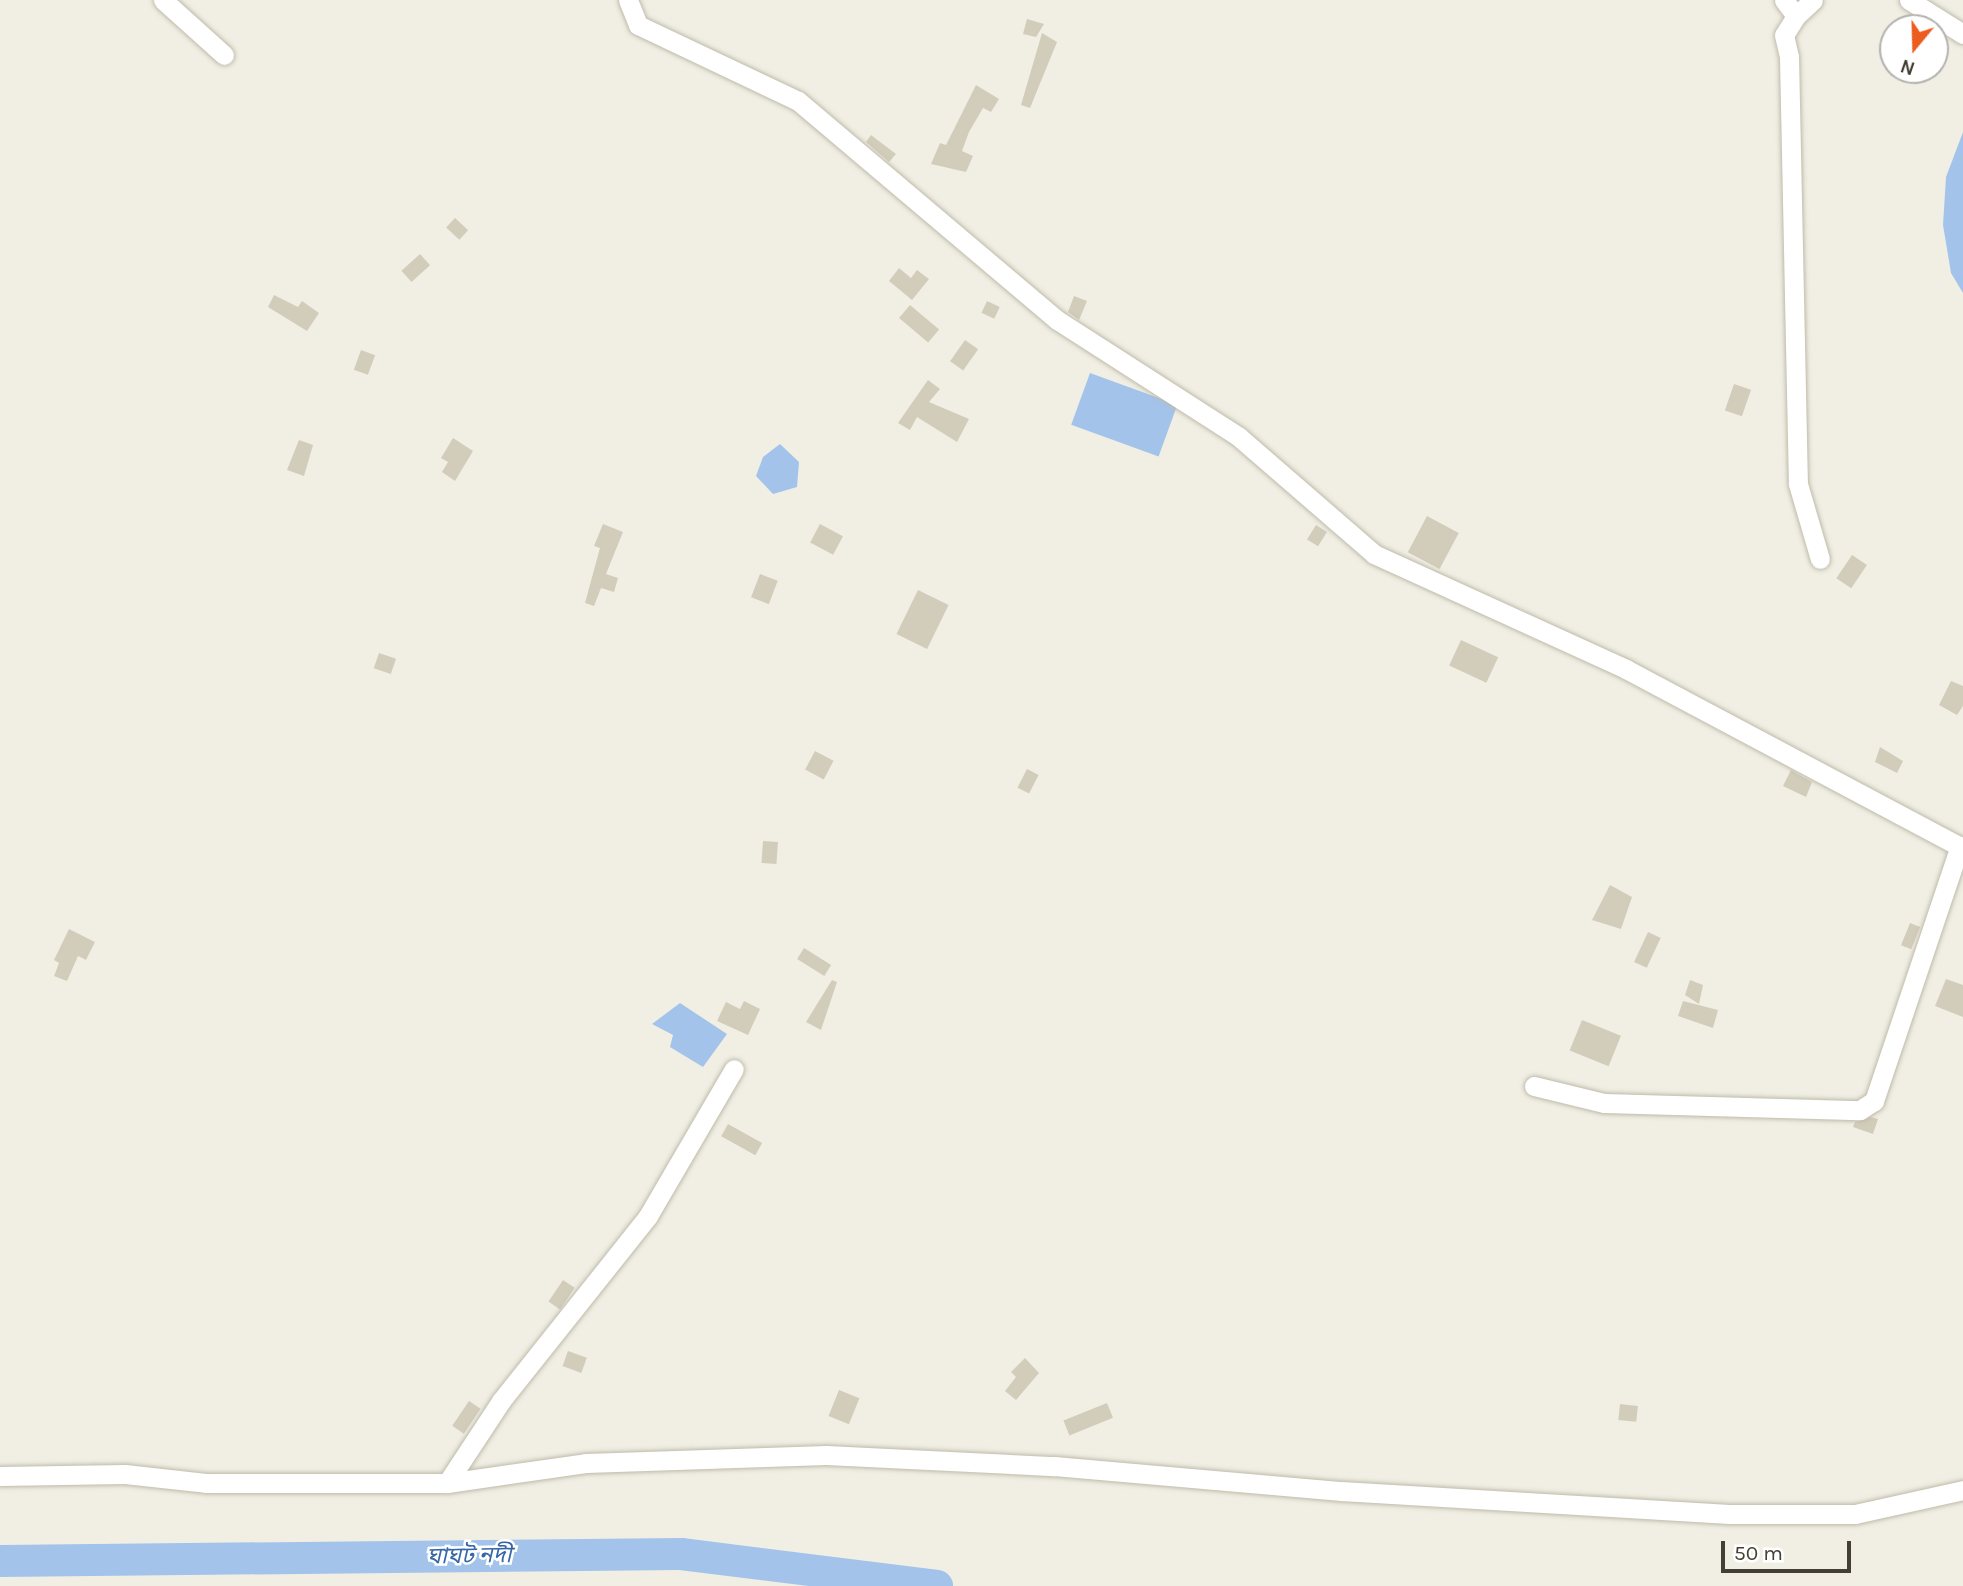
<!DOCTYPE html>
<meta charset="utf-8">
<style>
body{margin:0}
#map{position:relative;width:1963px;height:1586px;overflow:hidden;background:#f1efe4;font-family:Karla,"Noto Sans Bengali",sans-serif}
div>[style]{position:absolute}
.water>*{inset:0;background:#a3c3eb;transform-origin:0 0}
.river>*{height:32px;margin:-16px;padding:0 16px;transform-origin:16px;border-radius:16px;background:#a3c3eb}
.building>*{inset:0;background:#d2ccba;transform-origin:0 0}
.roads{filter:drop-shadow(0 0 2px #bfbbaa) drop-shadow(0 0 2px #bfbbaa)}
.street>*{height:19px;margin:-9.5px;padding:0 9.5px;transform-origin:9.5px;border-radius:9.5px;background:#fff}
span{translate:-50% -50%;white-space:nowrap;text-align:center;line-height:1.15;-webkit-text-stroke:5px #fff;paint-order:stroke}
.water-label{font-size:23px;color:#3566a8;font-style:italic}
.north{position:absolute;left:1879px;top:14px;width:70px;height:70px;box-sizing:border-box;background:#fff;border:2px solid #b4b2ae;border-radius:50%;rotate:199deg;font-size:19px;font-weight:700;line-height:28px;text-align:center;color:#433f34}
.north::after{content:'';display:block;margin:auto;width:24px;height:32px;background:#ed5c1f;clip-path:polygon(50% 0,100% 100%,50% 72%,0 100%)}
.scale{position:absolute;left:1721px;top:1541px;width:130px;height:32px;box-sizing:border-box;border:4px solid #433f34;border-top:0;padding-left:9px;font-size:21px;line-height:24px;white-space:nowrap;color:#433f34;-webkit-text-stroke:5px #fff;paint-order:stroke}
</style>
<div id="map">
<div class="water">
<div style="clip-path:polygon(1963px 132px,1963px 293px,1951px 273px,1943px 225px,1946px 177px)"></div>
<div style="left:1090px;top:373px;width:93px;height:55px;rotate:20deg"></div>
<div style="clip-path:polygon(780px 444px,799px 462px,797px 487px,773px 494px,756px 476px,763px 457px)"></div>
<div style="clip-path:polygon(680px 1003px,727px 1034px,703px 1067px,670px 1047px,673px 1035px,652px 1024px)"></div>
</div>
<div class="river">
<div style="left:0;top:1561px;width:681px;rotate:-0.59deg"></div>
<div style="left:681px;top:1554px;width:258px;rotate:7.1deg"></div>
</div>
<div class="building">
<div style="clip-path:polygon(1027px 19px,1044px 24px,1036px 37px,1023px 34px)"></div>
<div style="clip-path:polygon(1042px 33px,1057px 42px,1030px 108px,1021px 105px)"></div>
<div style="clip-path:polygon(976px 85px,999px 99px,991px 112px,983px 108px,969px 132px,962px 151px,973px 156px,966px 172px,931px 164px,940px 143px,946px 145px)"></div>
<div style="clip-path:polygon(871px 135px,896px 154px,889px 162px,866px 142px)"></div>
<div style="left:455px;top:218px;width:18px;height:13px;rotate:43deg"></div>
<div style="left:420px;top:254px;width:15px;height:25px;rotate:48deg"></div>
<div style="clip-path:polygon(899px 268px,911px 278px,917px 270px,929px 279px,912px 300px,889px 281px)"></div>
<div style="clip-path:polygon(274px 295px,298px 307px,302px 301px,319px 313px,307px 331px,268px 307px)"></div>
<div style="clip-path:polygon(1074px 296px,1087px 301px,1079px 320px,1068px 312px)"></div>
<div style="left:987px;top:301px;width:14px;height:13px;rotate:25deg"></div>
<div style="left:910px;top:305px;width:38px;height:17px;rotate:40deg"></div>
<div style="left:965px;top:340px;width:16px;height:26px;rotate:35deg"></div>
<div style="left:361px;top:350px;width:15px;height:21px;rotate:20deg"></div>
<div style="clip-path:polygon(928px 380px,940px 389px,929px 402px,969px 419px,957px 442px,917px 417px,910px 430px,898px 423px)"></div>
<div style="left:1734px;top:384px;width:18px;height:28px;rotate:19deg"></div>
<div style="clip-path:polygon(453px 438px,473px 451px,455px 481px,442px 472px,448px 462px,441px 458px)"></div>
<div style="clip-path:polygon(299px 440px,313px 445px,304px 476px,287px 470px)"></div>
<div style="left:1427px;top:516px;width:36px;height:41px;rotate:28deg"></div>
<div style="clip-path:polygon(603px 524px,623px 532px,606px 574px,618px 578px,614px 592px,601px 588px,594px 606px,585px 603px,600px 548px,594px 546px)"></div>
<div style="left:820px;top:524px;width:26px;height:21px;rotate:28deg"></div>
<div style="left:1316px;top:525px;width:13px;height:17px;rotate:32deg"></div>
<div style="left:1852px;top:555px;width:18px;height:28px;rotate:34deg"></div>
<div style="left:760px;top:574px;width:19px;height:25px;rotate:21deg"></div>
<div style="left:918px;top:590px;width:34px;height:49px;rotate:26deg"></div>
<div style="left:1461px;top:640px;width:41px;height:28px;rotate:25deg"></div>
<div style="left:379px;top:653px;width:18px;height:16px;rotate:19deg"></div>
<div style="clip-path:polygon(1951px 681px,1963px 686px,1963px 706px,1957px 715px,1939px 705px)"></div>
<div style="clip-path:polygon(1880px 747px,1903px 761px,1897px 773px,1875px 762px)"></div>
<div style="left:815px;top:751px;width:21px;height:21px;rotate:28deg"></div>
<div style="left:1027px;top:769px;width:13px;height:21px;rotate:27deg"></div>
<div style="clip-path:polygon(1791px 770px,1812px 782px,1806px 797px,1783px 786px)"></div>
<div style="left:763px;top:841px;width:15px;height:22px;rotate:4deg"></div>
<div style="clip-path:polygon(1610px 885px,1632px 897px,1621px 929px,1592px 920px)"></div>
<div style="left:1910px;top:923px;width:11px;height:24px;rotate:22deg"></div>
<div style="clip-path:polygon(69px 929px,95px 942px,86px 960px,78px 956px,67px 981px,54px 976px,59px 963px,54px 960px)"></div>
<div style="left:1648px;top:932px;width:14px;height:33px;rotate:25deg"></div>
<div style="left:804px;top:948px;width:32px;height:13px;rotate:32deg"></div>
<div style="clip-path:polygon(1946px 979px,1963px 985px,1963px 1017px,1935px 1006px)"></div>
<div style="clip-path:polygon(832px 980px,837px 982px,821px 1030px,806px 1022px)"></div>
<div style="clip-path:polygon(1690px 980px,1703px 985px,1699px 1004px,1685px 995px)"></div>
<div style="clip-path:polygon(744px 1001px,760px 1009px,748px 1035px,717px 1021px,726px 1002px,740px 1009px)"></div>
<div style="clip-path:polygon(1683px 1001px,1718px 1010px,1713px 1028px,1678px 1016px)"></div>
<div style="left:1582px;top:1020px;width:42px;height:33px;rotate:22deg"></div>
<div style="clip-path:polygon(1871px 1117px,1878px 1119px,1873px 1134px,1853px 1127px,1855px 1122px)"></div>
<div style="left:728px;top:1124px;width:39px;height:14px;rotate:29deg"></div>
<div style="left:563px;top:1280px;width:14px;height:26px;rotate:34deg"></div>
<div style="left:568px;top:1351px;width:20px;height:16px;rotate:20deg"></div>
<div style="clip-path:polygon(1025px 1358px,1039px 1373px,1016px 1400px,1005px 1391px,1016px 1377px,1011px 1372px)"></div>
<div style="left:839px;top:1390px;width:22px;height:28px;rotate:22deg"></div>
<div style="left:469px;top:1401px;width:14px;height:30px;rotate:34deg"></div>
<div style="left:1107px;top:1403px;width:16px;height:47px;rotate:68deg"></div>
<div style="left:1620px;top:1404px;width:18px;height:16px;rotate:6deg"></div>
</div>
<div class="roads">
<div class="street">
<div style="left:163px;top:0;width:82px;rotate:42deg"></div>
<div style="left:628px;top:0;width:27px;rotate:68deg"></div>
<div style="left:638px;top:25px;width:177px;rotate:25.4deg"></div>
<div style="left:798px;top:101px;width:339px;rotate:40.2deg"></div>
<div style="left:1057px;top:320px;width:216px;rotate:32.7deg"></div>
<div style="left:1239px;top:437px;width:179px;rotate:40.9deg"></div>
<div style="left:1374px;top:554px;width:277px;rotate:24.5deg"></div>
<div style="left:1626px;top:669px;width:382px;rotate:28deg"></div>
<div style="left:1784px;top:0;width:20px;rotate:53deg"></div>
<div style="left:1796px;top:16px;width:23px;rotate:-43deg"></div>
<div style="left:1909px;top:0;width:64px;rotate:32.2deg"></div>
<div style="left:1796px;top:16px;width:22px;rotate:122deg"></div>
<div style="left:1784px;top:35px;width:23px;rotate:77deg"></div>
<div style="left:1789px;top:57px;width:427px;rotate:88.8deg"></div>
<div style="left:1798px;top:484px;width:78px;rotate:73.7deg"></div>
<div style="left:1534px;top:1086px;width:72px;rotate:13.7deg"></div>
<div style="left:1604px;top:1103px;width:256px;rotate:1.6deg"></div>
<div style="left:1860px;top:1110px;width:17px;rotate:-33deg"></div>
<div style="left:1874px;top:1101px;width:269px;rotate:-71.4deg"></div>
<div style="left:0;top:1476px;width:125px;rotate:-0.9deg"></div>
<div style="left:125px;top:1474px;width:81px;rotate:6.3deg"></div>
<div style="left:206px;top:1483px;width:241px"></div>
<div style="left:447px;top:1483px;width:140px;rotate:-8.2deg"></div>
<div style="left:586px;top:1463px;width:240px;rotate:-1.9deg"></div>
<div style="left:826px;top:1455px;width:229px;rotate:2.8deg"></div>
<div style="left:1055px;top:1466px;width:287px;rotate:5deg"></div>
<div style="left:1341px;top:1491px;width:389px;rotate:3.4deg"></div>
<div style="left:1729px;top:1514px;width:126px"></div>
<div style="left:1855px;top:1514px;width:111px;rotate:-12.5deg"></div>
<div style="left:447px;top:1483px;width:98px;rotate:-56.6deg"></div>
<div style="left:501px;top:1401px;width:236px;rotate:-51.5deg"></div>
<div style="left:648px;top:1216px;width:170px;rotate:-59.7deg"></div>
</div>
</div>
<div class="water-label">
<span style="left:469px;top:1556px;rotate:-1deg">ঘাঘট নদী</span>
</div>
<div class="north">N</div>
<div class="scale">50 m</div>
</div>
